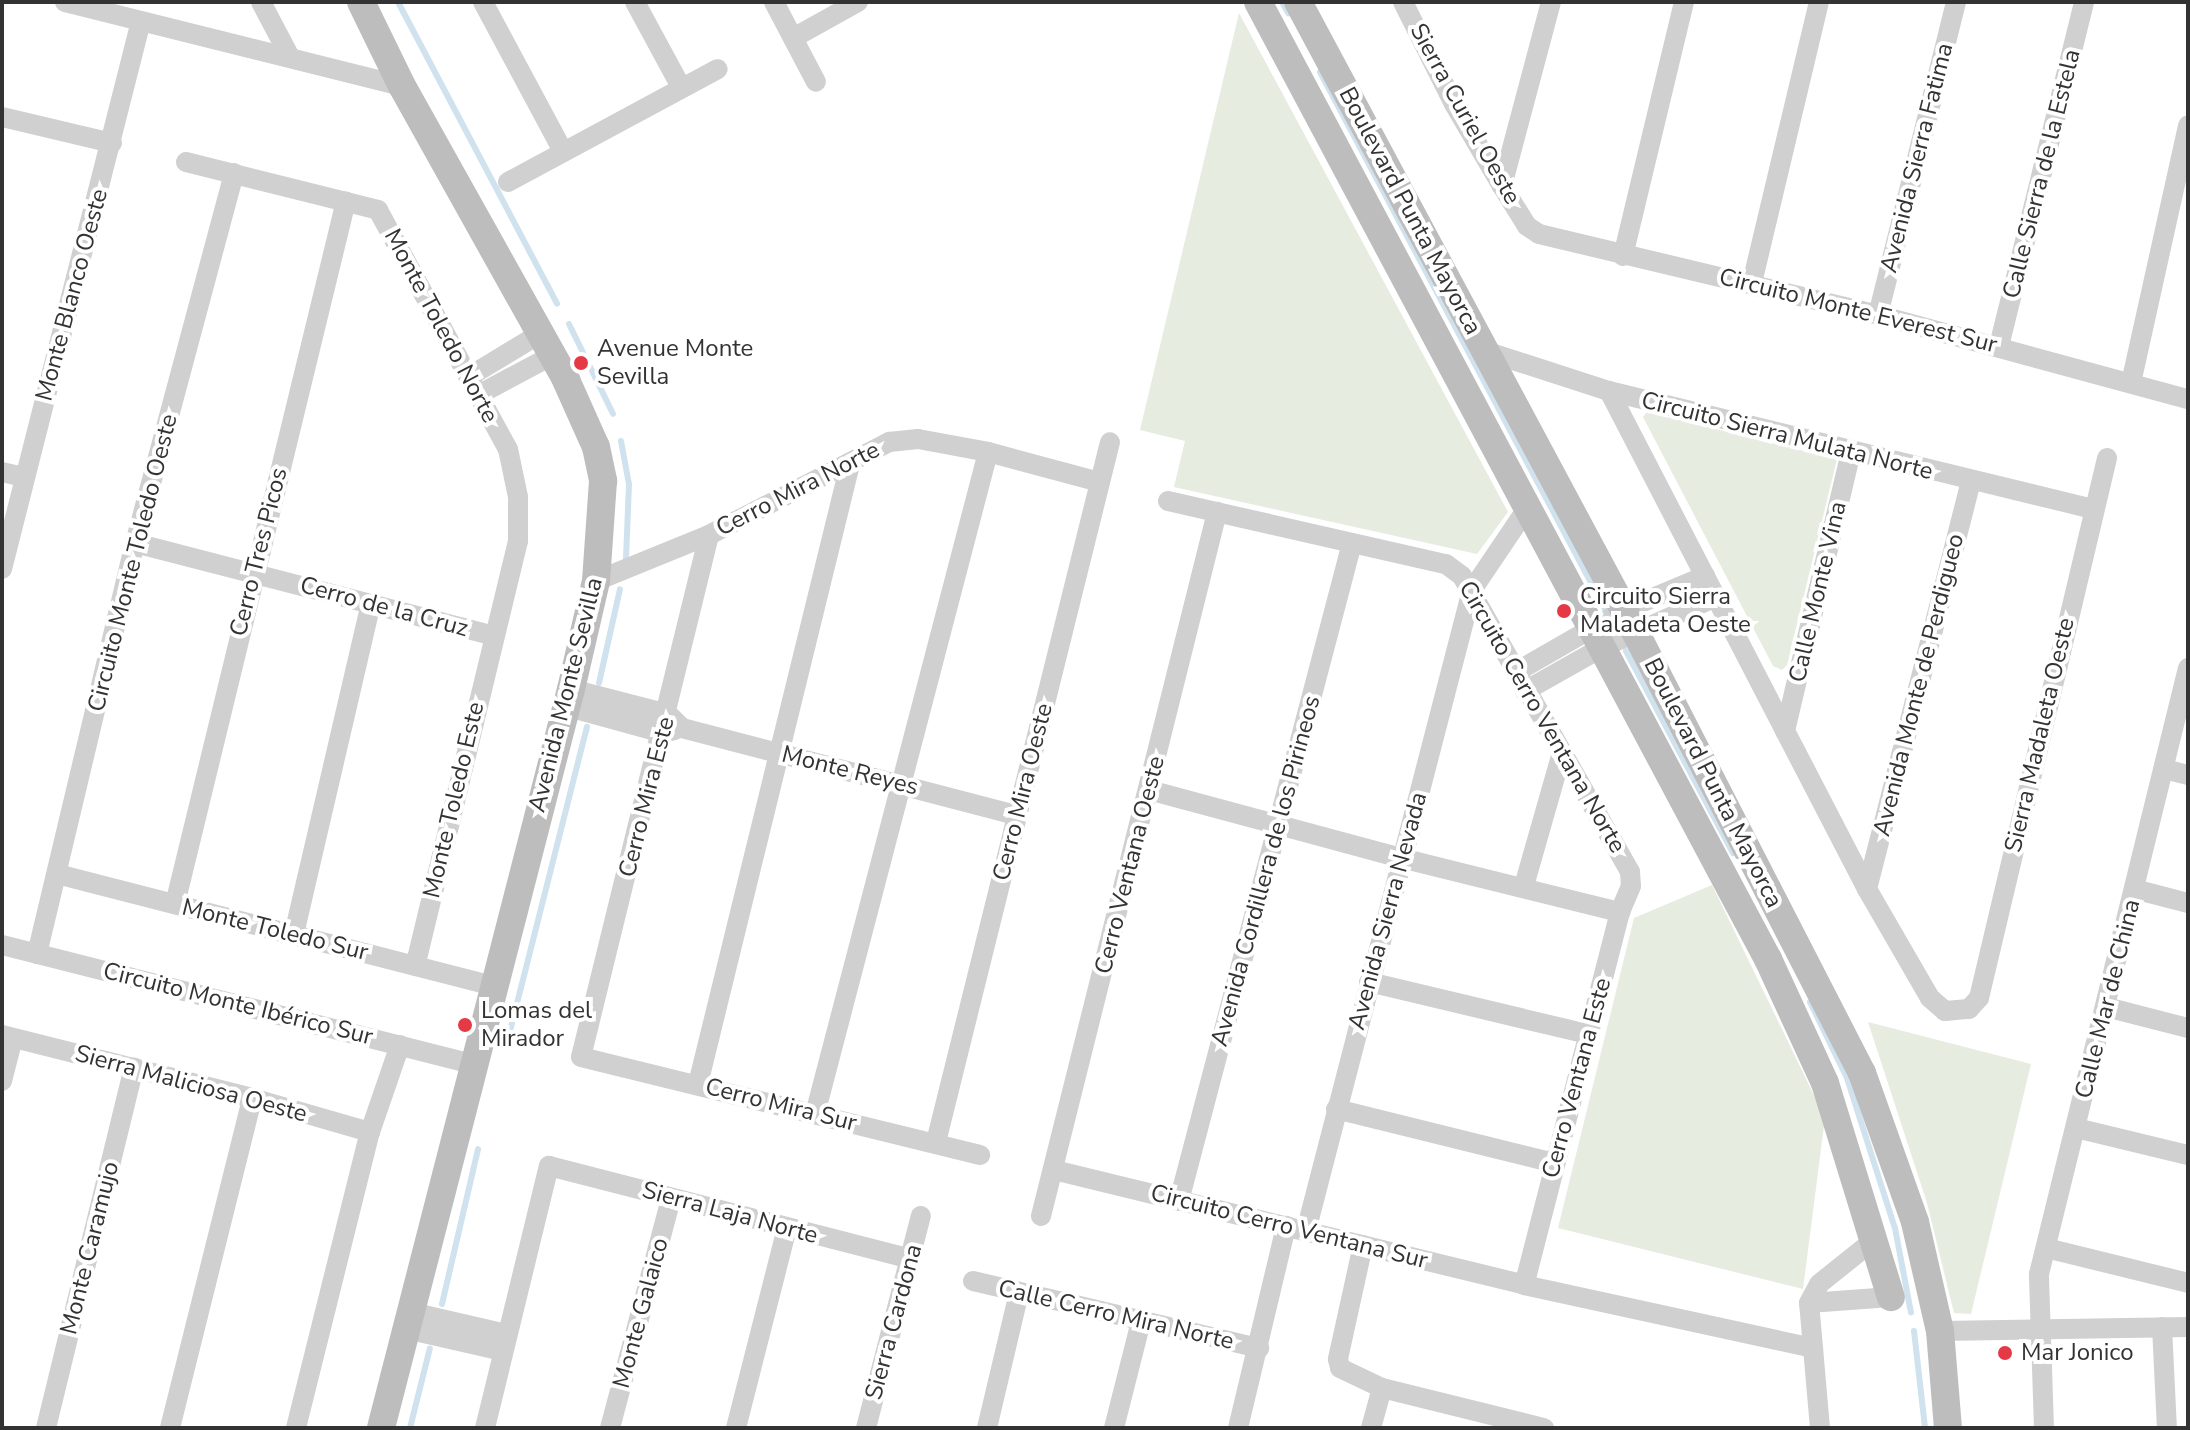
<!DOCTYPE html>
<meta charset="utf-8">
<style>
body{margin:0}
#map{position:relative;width:2190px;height:1430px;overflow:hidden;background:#fff;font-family:"Nunito Sans",sans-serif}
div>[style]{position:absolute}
.green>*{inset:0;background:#e6ecdf}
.stream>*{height:6px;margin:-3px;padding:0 3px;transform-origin:3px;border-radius:3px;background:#cfe2ee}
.street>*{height:20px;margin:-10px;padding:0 10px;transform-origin:10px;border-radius:10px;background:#d0d0d0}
.secondary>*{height:28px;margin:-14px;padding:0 14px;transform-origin:14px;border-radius:14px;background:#bdbdbd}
.dots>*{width:22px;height:22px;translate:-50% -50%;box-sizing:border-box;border:4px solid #fff;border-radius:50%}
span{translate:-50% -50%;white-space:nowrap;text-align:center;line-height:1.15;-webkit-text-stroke:8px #fff;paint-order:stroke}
.street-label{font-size:24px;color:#333}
.poi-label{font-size:24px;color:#333}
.left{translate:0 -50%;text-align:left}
.frame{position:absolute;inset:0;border:4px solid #333;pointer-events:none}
</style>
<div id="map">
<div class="green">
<div style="clip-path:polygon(1239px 13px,1508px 512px,1477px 554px,1174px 487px,1185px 441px,1140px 430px)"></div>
<div style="clip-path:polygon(1647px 412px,1837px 459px,1787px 665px,1782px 670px,1773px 666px,1643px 417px)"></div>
<div style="clip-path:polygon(1712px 885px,1825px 1118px,1803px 1289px,1558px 1228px,1634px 918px)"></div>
<div style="clip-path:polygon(1868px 1022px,2031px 1064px,1971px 1314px,1954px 1313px,1927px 1203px)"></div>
</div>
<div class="stream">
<div style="left:398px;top:2px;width:341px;rotate:62.2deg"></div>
<div style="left:1282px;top:2px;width:13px;rotate:61deg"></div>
<div style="left:1320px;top:72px;width:612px;rotate:62.05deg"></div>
<div style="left:569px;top:324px;width:100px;rotate:63.9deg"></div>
<div style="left:621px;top:441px;width:44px;rotate:79.5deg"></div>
<div style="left:629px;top:484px;width:74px;rotate:92.3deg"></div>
<div style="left:1626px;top:651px;width:229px;rotate:62.1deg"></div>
<div style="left:599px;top:683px;width:96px;rotate:-77.4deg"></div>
<div style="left:1810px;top:1002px;width:85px;rotate:64deg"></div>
<div style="left:1847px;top:1078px;width:157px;rotate:72.3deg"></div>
<div style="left:1895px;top:1228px;width:86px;rotate:79.3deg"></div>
<div style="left:509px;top:1035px;width:318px;rotate:-75.8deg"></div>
<div style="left:442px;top:1304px;width:159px;rotate:-76.9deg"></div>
<div style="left:1914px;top:1331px;width:98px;rotate:83.5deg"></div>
<div style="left:410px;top:1428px;width:82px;rotate:-76deg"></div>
</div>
<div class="street">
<div style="left:65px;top:2px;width:347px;rotate:14deg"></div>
<div style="left:261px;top:2px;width:60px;rotate:62.2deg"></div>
<div style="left:483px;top:2px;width:169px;rotate:61.8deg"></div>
<div style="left:635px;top:2px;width:97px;rotate:61.6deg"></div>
<div style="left:774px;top:2px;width:90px;rotate:62.3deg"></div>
<div style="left:1403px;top:2px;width:114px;rotate:63.4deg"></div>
<div style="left:1454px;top:104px;width:95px;rotate:59.7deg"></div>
<div style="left:1502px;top:186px;width:47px;rotate:58deg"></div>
<div style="left:1527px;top:226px;width:14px;rotate:34deg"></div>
<div style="left:1539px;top:234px;width:349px;rotate:13.4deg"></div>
<div style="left:1878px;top:315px;width:321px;rotate:15.2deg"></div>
<div style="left:793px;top:38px;width:74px;rotate:-29deg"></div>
<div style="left:2px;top:117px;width:113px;rotate:13.3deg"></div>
<div style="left:186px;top:162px;width:198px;rotate:14deg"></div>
<div style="left:378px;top:210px;width:272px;rotate:61.5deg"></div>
<div style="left:508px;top:449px;width:49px;rotate:78.2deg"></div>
<div style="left:518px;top:497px;width:44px;rotate:90deg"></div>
<div style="left:518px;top:541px;width:437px;rotate:103.6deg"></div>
<div style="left:508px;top:182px;width:238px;rotate:-28.3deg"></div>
<div style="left:1502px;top:186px;width:190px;rotate:-75.1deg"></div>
<div style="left:1623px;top:256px;width:261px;rotate:-76.5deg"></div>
<div style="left:1752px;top:283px;width:289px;rotate:-76.6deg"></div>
<div style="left:1878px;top:315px;width:323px;rotate:-76deg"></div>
<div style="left:1999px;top:346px;width:354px;rotate:-76.1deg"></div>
<div style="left:1485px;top:351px;width:130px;rotate:17.9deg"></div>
<div style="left:1609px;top:391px;width:497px;rotate:13.7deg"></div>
<div style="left:470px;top:376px;width:83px;rotate:-31.2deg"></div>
<div style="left:2131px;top:383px;width:264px;rotate:-77.5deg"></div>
<div style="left:1609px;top:391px;width:561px;rotate:62.61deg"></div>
<div style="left:1867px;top:889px;width:126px;rotate:60deg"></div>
<div style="left:1930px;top:998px;width:20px;rotate:41deg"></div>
<div style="left:1945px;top:1011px;width:24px;rotate:-5deg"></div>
<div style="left:1969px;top:1009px;width:15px;rotate:-48deg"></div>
<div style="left:1979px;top:998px;width:555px;rotate:-76.66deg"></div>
<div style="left:478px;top:395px;width:85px;rotate:-28.1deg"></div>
<div style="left:2px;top:472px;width:23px;rotate:13deg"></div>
<div style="left:1168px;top:501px;width:285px;rotate:12.8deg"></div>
<div style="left:1446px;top:564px;width:20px;rotate:37deg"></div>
<div style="left:1462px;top:576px;width:340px;rotate:60.4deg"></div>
<div style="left:1630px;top:872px;width:14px;rotate:86deg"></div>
<div style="left:1631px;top:886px;width:28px;rotate:113deg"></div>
<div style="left:1620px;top:912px;width:385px;rotate:104.4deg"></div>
<div style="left:709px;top:535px;width:537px;rotate:103.78deg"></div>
<div style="left:581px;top:1057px;width:411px;rotate:13.8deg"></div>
<div style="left:135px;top:543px;width:369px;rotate:14.5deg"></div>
<div style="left:2px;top:569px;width:565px;rotate:-75.77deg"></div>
<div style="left:596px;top:581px;width:122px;rotate:-22.2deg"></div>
<div style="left:709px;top:535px;width:203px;rotate:-27.3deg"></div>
<div style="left:889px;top:442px;width:29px;rotate:-6deg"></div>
<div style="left:918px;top:439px;width:71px;rotate:10.5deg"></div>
<div style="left:988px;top:452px;width:115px;rotate:15.1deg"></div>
<div style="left:1516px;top:672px;width:125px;rotate:-29.9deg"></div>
<div style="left:1624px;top:610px;width:88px;rotate:-22.8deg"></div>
<div style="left:571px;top:689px;width:100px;rotate:14.5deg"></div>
<div style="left:668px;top:714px;width:20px;rotate:45deg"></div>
<div style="left:682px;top:728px;width:346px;rotate:14.6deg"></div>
<div style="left:1525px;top:691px;width:90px;rotate:-29.4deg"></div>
<div style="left:1603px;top:647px;width:124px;rotate:-23.9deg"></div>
<div style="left:565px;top:706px;width:102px;rotate:15.4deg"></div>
<div style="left:663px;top:733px;width:12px;rotate:-14deg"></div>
<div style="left:1785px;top:731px;width:287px;rotate:-76.7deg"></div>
<div style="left:2164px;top:769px;width:25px;rotate:14deg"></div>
<div style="left:1149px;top:790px;width:261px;rotate:15.1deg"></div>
<div style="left:1401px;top:858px;width:226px;rotate:13.9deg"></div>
<div style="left:57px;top:874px;width:451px;rotate:14.4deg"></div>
<div style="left:1524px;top:886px;width:135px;rotate:-74.1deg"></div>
<div style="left:1867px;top:889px;width:421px;rotate:-75.7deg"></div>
<div style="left:2134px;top:889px;width:56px;rotate:14.5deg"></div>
<div style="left:175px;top:904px;width:723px;rotate:-76.33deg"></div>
<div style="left:294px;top:934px;width:339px;rotate:-76.9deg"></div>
<div style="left:2px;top:945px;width:487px;rotate:14.2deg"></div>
<div style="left:37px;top:954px;width:423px;rotate:-76.6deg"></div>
<div style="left:135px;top:543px;width:383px;rotate:-75deg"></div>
<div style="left:1369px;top:982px;width:225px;rotate:13.4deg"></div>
<div style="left:2106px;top:1007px;width:85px;rotate:14.4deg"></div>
<div style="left:2px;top:1035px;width:258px;rotate:14.1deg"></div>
<div style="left:252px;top:1098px;width:123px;rotate:16.1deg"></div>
<div style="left:2px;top:1081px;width:44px;rotate:-75.7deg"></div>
<div style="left:698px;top:1084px;width:638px;rotate:-76.22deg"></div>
<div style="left:1336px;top:1109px;width:226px;rotate:13.9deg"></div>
<div style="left:815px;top:1114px;width:684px;rotate:-75.35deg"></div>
<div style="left:2076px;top:1128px;width:115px;rotate:13.6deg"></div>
<div style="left:936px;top:1142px;width:721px;rotate:-76.04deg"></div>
<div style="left:1054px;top:1170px;width:484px;rotate:13.7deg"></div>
<div style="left:1524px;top:1285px;width:296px;rotate:12.3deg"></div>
<div style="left:1179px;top:1201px;width:680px;rotate:-75.27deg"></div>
<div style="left:1041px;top:1216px;width:726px;rotate:-75.96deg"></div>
<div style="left:1306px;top:1231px;width:662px;rotate:-75.48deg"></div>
<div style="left:1472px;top:590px;width:100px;rotate:-56deg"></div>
<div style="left:1363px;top:1245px;width:117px;rotate:102.4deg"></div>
<div style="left:1338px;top:1359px;width:9px;rotate:77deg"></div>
<div style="left:1340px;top:1368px;width:47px;rotate:25.5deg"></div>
<div style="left:1382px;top:1388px;width:167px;rotate:13.9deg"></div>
<div style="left:2046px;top:1248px;width:146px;rotate:13.8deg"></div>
<div style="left:973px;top:1281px;width:294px;rotate:13.2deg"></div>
<div style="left:1809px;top:1303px;width:82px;rotate:-4.2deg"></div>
<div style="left:411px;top:1312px;width:98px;rotate:12.9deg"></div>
<div style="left:2162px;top:1327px;width:101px;rotate:87.2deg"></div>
<div style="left:406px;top:1329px;width:99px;rotate:12.8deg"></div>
<div style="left:1940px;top:1331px;width:248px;rotate:-0.9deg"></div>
<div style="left:46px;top:1428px;width:371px;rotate:-76.3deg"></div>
<div style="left:170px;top:1428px;width:340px;rotate:-76deg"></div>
<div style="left:296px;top:1428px;width:305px;rotate:-76deg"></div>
<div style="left:370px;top:1132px;width:92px;rotate:-71deg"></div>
<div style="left:485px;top:1428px;width:270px;rotate:-76.3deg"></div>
<div style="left:549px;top:1166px;width:373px;rotate:14.4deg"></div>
<div style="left:610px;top:1428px;width:238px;rotate:-75.1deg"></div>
<div style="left:736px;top:1428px;width:206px;rotate:-75.7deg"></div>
<div style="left:866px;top:1428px;width:219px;rotate:-75.5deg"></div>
<div style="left:987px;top:1428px;width:139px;rotate:-76.7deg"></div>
<div style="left:1114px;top:1428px;width:110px;rotate:-75.8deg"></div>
<div style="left:1238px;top:1428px;width:208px;rotate:-76.6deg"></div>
<div style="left:1371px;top:1428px;width:41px;rotate:-74.6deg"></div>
<div style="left:1820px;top:1428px;width:125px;rotate:-95deg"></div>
<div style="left:1809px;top:1303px;width:21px;rotate:-62deg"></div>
<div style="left:1819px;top:1284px;width:70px;rotate:-38.7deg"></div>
<div style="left:2044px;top:1428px;width:154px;rotate:-91.9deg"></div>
<div style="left:2039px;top:1274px;width:624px;rotate:-76.19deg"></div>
</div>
<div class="secondary">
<div style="left:361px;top:2px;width:93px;rotate:64deg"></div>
<div style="left:402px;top:86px;width:337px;rotate:60.8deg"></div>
<div style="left:566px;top:380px;width:73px;rotate:65.9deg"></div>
<div style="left:596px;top:447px;width:35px;rotate:78deg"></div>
<div style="left:603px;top:481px;width:100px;rotate:94deg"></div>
<div style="left:596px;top:581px;width:111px;rotate:103deg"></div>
<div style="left:571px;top:689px;width:763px;rotate:104.42deg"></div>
<div style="left:1258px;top:2px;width:1084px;rotate:61.95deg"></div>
<div style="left:1768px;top:959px;width:136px;rotate:65.3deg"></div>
<div style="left:1825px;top:1083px;width:224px;rotate:72.9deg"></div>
<div style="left:1298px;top:2px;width:690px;rotate:61.8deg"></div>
<div style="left:1624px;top:610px;width:521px;rotate:62.8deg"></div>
<div style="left:1862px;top:1073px;width:158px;rotate:70.4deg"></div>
<div style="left:1915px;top:1222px;width:112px;rotate:77.1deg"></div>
<div style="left:1940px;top:1331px;width:97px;rotate:85.3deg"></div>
</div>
<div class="dots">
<div style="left:581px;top:363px;background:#e63946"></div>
<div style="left:1564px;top:611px;background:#e63946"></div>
<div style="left:465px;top:1025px;background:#e63946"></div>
<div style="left:2005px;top:1353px;background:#e63946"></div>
</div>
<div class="street-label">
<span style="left:1465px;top:114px;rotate:61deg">Sierra Curiel Oeste</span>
<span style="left:1917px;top:158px;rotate:-76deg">Avenida Sierra Fatima</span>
<span style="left:2042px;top:174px;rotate:-76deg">Calle Sierra de la Estela</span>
<span style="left:1410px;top:211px;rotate:62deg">Boulevard Punta Mayorca</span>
<span style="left:72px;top:295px;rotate:-75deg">Monte Blanco Oeste</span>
<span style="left:1858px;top:311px;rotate:14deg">Circuito Monte Everest Sur</span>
<span style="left:441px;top:326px;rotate:62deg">Monte Toledo Norte</span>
<span style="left:1787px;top:436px;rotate:14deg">Circuito Sierra Mulata Norte</span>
<span style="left:798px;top:489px;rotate:-27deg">Cerro Mira Norte</span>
<span style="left:259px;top:552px;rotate:-76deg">Cerro Tres Picos</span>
<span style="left:133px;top:563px;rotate:-76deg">Circuito Monte Toledo Oeste</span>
<span style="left:1818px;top:592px;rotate:-77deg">Calle Monte Vina</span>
<span style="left:384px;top:607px;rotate:15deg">Cerro de la Cruz</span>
<span style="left:1919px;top:685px;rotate:-76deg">Avenida Monte de Perdigueo</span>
<span style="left:566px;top:695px;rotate:-76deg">Avenida Monte Sevilla</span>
<span style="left:1542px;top:717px;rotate:60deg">Circuito Cerro Ventana Norte</span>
<span style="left:2040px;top:735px;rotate:-77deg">Sierra Madaleta Oeste</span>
<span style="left:850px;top:771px;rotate:14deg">Monte Reyes</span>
<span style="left:1713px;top:783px;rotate:63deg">Boulevard Punta Mayorca</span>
<span style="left:1023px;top:792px;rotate:-76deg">Cerro Mira Oeste</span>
<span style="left:647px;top:797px;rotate:-76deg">Cerro Mira Este</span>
<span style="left:454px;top:800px;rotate:-77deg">Monte Toledo Este</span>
<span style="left:1130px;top:865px;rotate:-76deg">Cerro Ventana Oeste</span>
<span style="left:1266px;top:871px;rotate:-75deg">Avenida Cordillera de los Pirineos</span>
<span style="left:1388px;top:911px;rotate:-75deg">Avenida Sierra Nevada</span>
<span style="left:275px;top:930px;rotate:14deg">Monte Toledo Sur</span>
<span style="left:2108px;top:999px;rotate:-76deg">Calle Mar de China</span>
<span style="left:238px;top:1004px;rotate:14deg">Circuito Monte Ibérico Sur</span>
<span style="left:1577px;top:1078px;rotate:-75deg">Cerro Ventana Este</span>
<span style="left:191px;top:1084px;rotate:15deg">Sierra Maliciosa Oeste</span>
<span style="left:781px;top:1105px;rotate:14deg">Cerro Mira Sur</span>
<span style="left:730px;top:1213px;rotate:15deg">Sierra Laja Norte</span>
<span style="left:1289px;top:1227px;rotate:14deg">Circuito Cerro Ventana Sur</span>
<span style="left:90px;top:1248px;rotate:-76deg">Monte Caramujo</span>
<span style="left:641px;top:1313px;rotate:-75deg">Monte Galaico</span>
<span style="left:1116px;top:1315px;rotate:13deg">Calle Cerro Mira Norte</span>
<span style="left:894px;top:1322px;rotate:-75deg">Sierra Cardona</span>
</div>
<div class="poi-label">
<span class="left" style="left:597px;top:363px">Avenue Monte<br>Sevilla</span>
<span class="left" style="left:1580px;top:611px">Circuito Sierra<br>Maladeta Oeste</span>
<span class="left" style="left:481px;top:1025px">Lomas del<br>Mirador</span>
<span class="left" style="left:2021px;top:1353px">Mar Jonico</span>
</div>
<div class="frame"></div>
</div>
